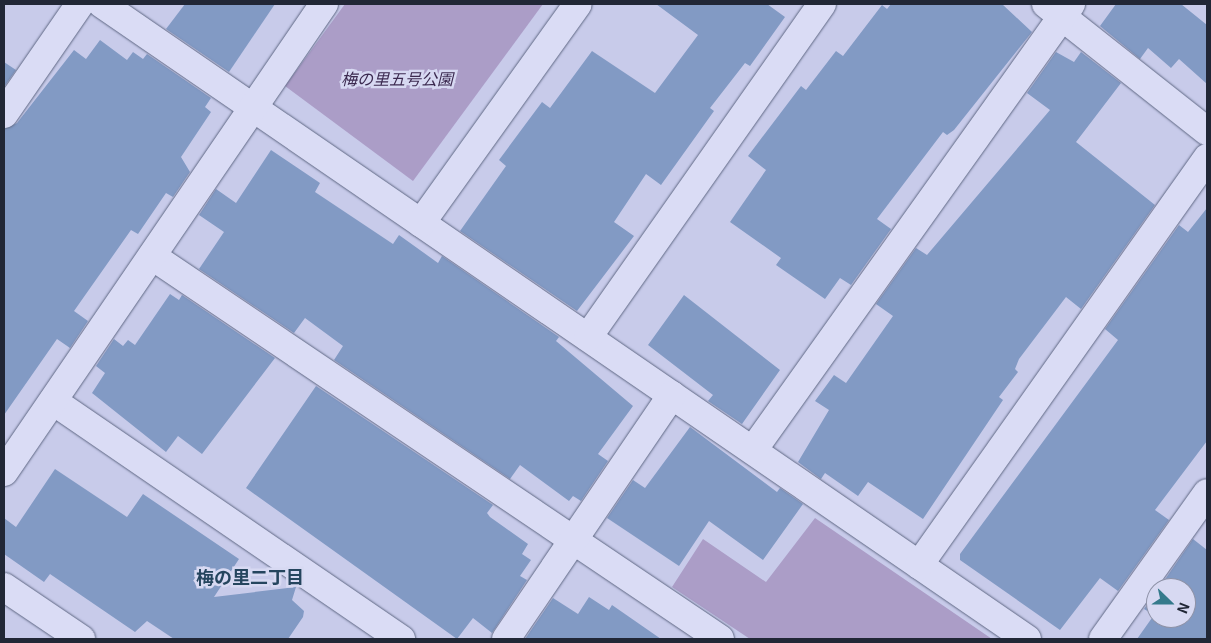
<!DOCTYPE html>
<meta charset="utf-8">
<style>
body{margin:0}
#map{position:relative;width:1211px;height:643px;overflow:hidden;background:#c8cbea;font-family:Georgia,"Noto Sans JP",serif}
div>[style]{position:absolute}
.green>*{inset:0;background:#ab9dc7}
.building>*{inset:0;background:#829ac4}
.roads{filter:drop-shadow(0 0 1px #5f6884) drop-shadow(0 0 1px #5f6884)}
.minor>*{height:28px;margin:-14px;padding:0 14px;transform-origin:14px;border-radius:14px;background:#dadcf5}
span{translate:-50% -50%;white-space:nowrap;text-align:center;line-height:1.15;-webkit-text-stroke:5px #d7d9f2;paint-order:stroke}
.park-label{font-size:16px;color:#3c2a50;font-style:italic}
.neighbourhood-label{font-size:18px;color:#25455e;font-weight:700}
.frame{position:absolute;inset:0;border:5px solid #212736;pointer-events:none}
.north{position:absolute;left:1146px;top:578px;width:50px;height:50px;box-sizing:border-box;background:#d7d9f2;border:1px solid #8e92a7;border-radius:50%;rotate:112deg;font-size:14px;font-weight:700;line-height:20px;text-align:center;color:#212736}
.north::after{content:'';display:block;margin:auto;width:18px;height:22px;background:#357a8c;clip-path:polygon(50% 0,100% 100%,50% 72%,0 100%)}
</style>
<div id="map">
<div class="green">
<div style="clip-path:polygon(345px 4px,543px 4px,413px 181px,285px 86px)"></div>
<div style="clip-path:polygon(815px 518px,992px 639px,750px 639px,672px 587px,703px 539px,766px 582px)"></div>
</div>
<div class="building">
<div style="clip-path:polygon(185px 4px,275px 4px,229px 72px,166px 29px)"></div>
<div style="clip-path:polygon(656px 4px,767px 4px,785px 17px,750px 66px,745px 63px,710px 108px,714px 111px,661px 185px,646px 174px,614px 222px,634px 236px,577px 311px,460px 231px,506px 166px,499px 160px,542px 102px,550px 108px,592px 51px,655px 93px,698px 35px)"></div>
<div style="clip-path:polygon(891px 4px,1002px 4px,1032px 32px,954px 130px,947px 135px,943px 132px,877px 219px,891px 229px,851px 285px,840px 278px,825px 299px,776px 265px,781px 258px,730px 222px,766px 170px,748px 156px,801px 86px,806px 90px,836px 51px,843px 56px,882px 5px,887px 9px)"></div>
<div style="clip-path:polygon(1116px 4px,1181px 4px,1207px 25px,1207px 84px,1179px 59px,1171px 68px,1148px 48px,1140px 59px,1100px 26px)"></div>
<div style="clip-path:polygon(100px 40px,127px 60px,133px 52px,143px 59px,147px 54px,211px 98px,205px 107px,211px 112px,181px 157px,190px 172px,173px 197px,166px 193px,138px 234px,131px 230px,74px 311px,88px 321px,70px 348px,57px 339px,4px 415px,4px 129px,17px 123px,74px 50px,86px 59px)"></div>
<div style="clip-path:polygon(1056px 52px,1074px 62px,1081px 52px,1121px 83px,1076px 142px,1155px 205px,1081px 309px,1066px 297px,1019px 359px,1015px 369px,1018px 372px,999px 397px,1003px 400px,923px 519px,868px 482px,858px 496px,825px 473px,821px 479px,798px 462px,829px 410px,815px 401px,834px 375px,846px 383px,893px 316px,876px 304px,916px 248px,927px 255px,1050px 110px,1027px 93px)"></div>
<div style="clip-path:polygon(4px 62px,16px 70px,4px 87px)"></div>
<div style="clip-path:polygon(271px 150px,320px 183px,315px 192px,393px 244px,399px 235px,438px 263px,442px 256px,559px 337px,556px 341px,633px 406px,598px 454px,608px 461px,581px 501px,573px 496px,569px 501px,520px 465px,510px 479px,334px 360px,343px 346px,305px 318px,294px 333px,199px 269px,224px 232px,199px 215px,216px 189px,236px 203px)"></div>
<div style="clip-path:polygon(1207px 208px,1207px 441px,1155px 510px,1169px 520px,1118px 591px,1100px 578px,1060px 630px,960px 560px,960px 554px,1118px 340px,1105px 329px,1179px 225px,1188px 232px)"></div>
<div style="clip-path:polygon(170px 294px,179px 300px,182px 295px,275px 358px,202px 454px,178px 436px,166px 452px,92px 393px,105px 373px,96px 366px,114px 339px,123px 346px,128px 340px,135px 345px)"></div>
<div style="clip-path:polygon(684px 295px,780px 370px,742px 424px,708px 401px,713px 395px,648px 345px)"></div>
<div style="clip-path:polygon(316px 386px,493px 505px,487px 513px,490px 517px,528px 544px,522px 554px,531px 560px,520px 576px,527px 580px,492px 633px,473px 618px,457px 639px,246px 488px)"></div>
<div style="clip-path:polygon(690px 427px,777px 492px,780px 488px,803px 504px,763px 560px,709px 521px,679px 566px,607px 518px,633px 480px,645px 488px)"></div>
<div style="clip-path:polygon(55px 469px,127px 517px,143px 494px,239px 559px,214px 597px,296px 587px,292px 600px,304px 611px,303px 617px,288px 639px,174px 639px,147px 621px,135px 632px,50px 574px,44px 582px,4px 554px,4px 518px,16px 527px)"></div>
<div style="clip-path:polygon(1193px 539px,1207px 550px,1207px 639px,1137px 639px,1154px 615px,1144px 609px,1156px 592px,1156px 618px,1186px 618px,1186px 588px,1159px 588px)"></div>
<div style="clip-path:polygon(589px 597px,609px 610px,612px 605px,661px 639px,525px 639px,553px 598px,578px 614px)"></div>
</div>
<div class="roads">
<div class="minor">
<div style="left:102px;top:4px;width:1122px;rotate:34.47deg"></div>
<div style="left:1046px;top:4px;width:205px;rotate:38.3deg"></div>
<div style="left:4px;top:114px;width:134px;rotate:-55.4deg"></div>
<div style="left:421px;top:223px;width:269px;rotate:-54.4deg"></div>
<div style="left:152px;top:256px;width:685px;rotate:33.99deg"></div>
<div style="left:588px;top:337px;width:407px;rotate:-54.9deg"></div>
<div style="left:53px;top:401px;width:422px;rotate:34.4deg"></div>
<div style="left:753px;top:450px;width:548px;rotate:-54.51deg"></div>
<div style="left:4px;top:472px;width:567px;rotate:-55.64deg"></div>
<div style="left:919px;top:565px;width:499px;rotate:-54.7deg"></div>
<div style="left:4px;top:587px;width:93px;rotate:34deg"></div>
<div style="left:506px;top:639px;width:295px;rotate:-55.8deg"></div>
<div style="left:1103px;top:639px;width:179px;rotate:-54.5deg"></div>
</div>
</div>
<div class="park-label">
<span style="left:397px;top:78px">梅の里五号公園</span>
</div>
<div class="neighbourhood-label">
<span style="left:250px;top:576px">梅の里二丁目</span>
</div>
<div class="frame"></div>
<div class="north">N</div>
</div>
